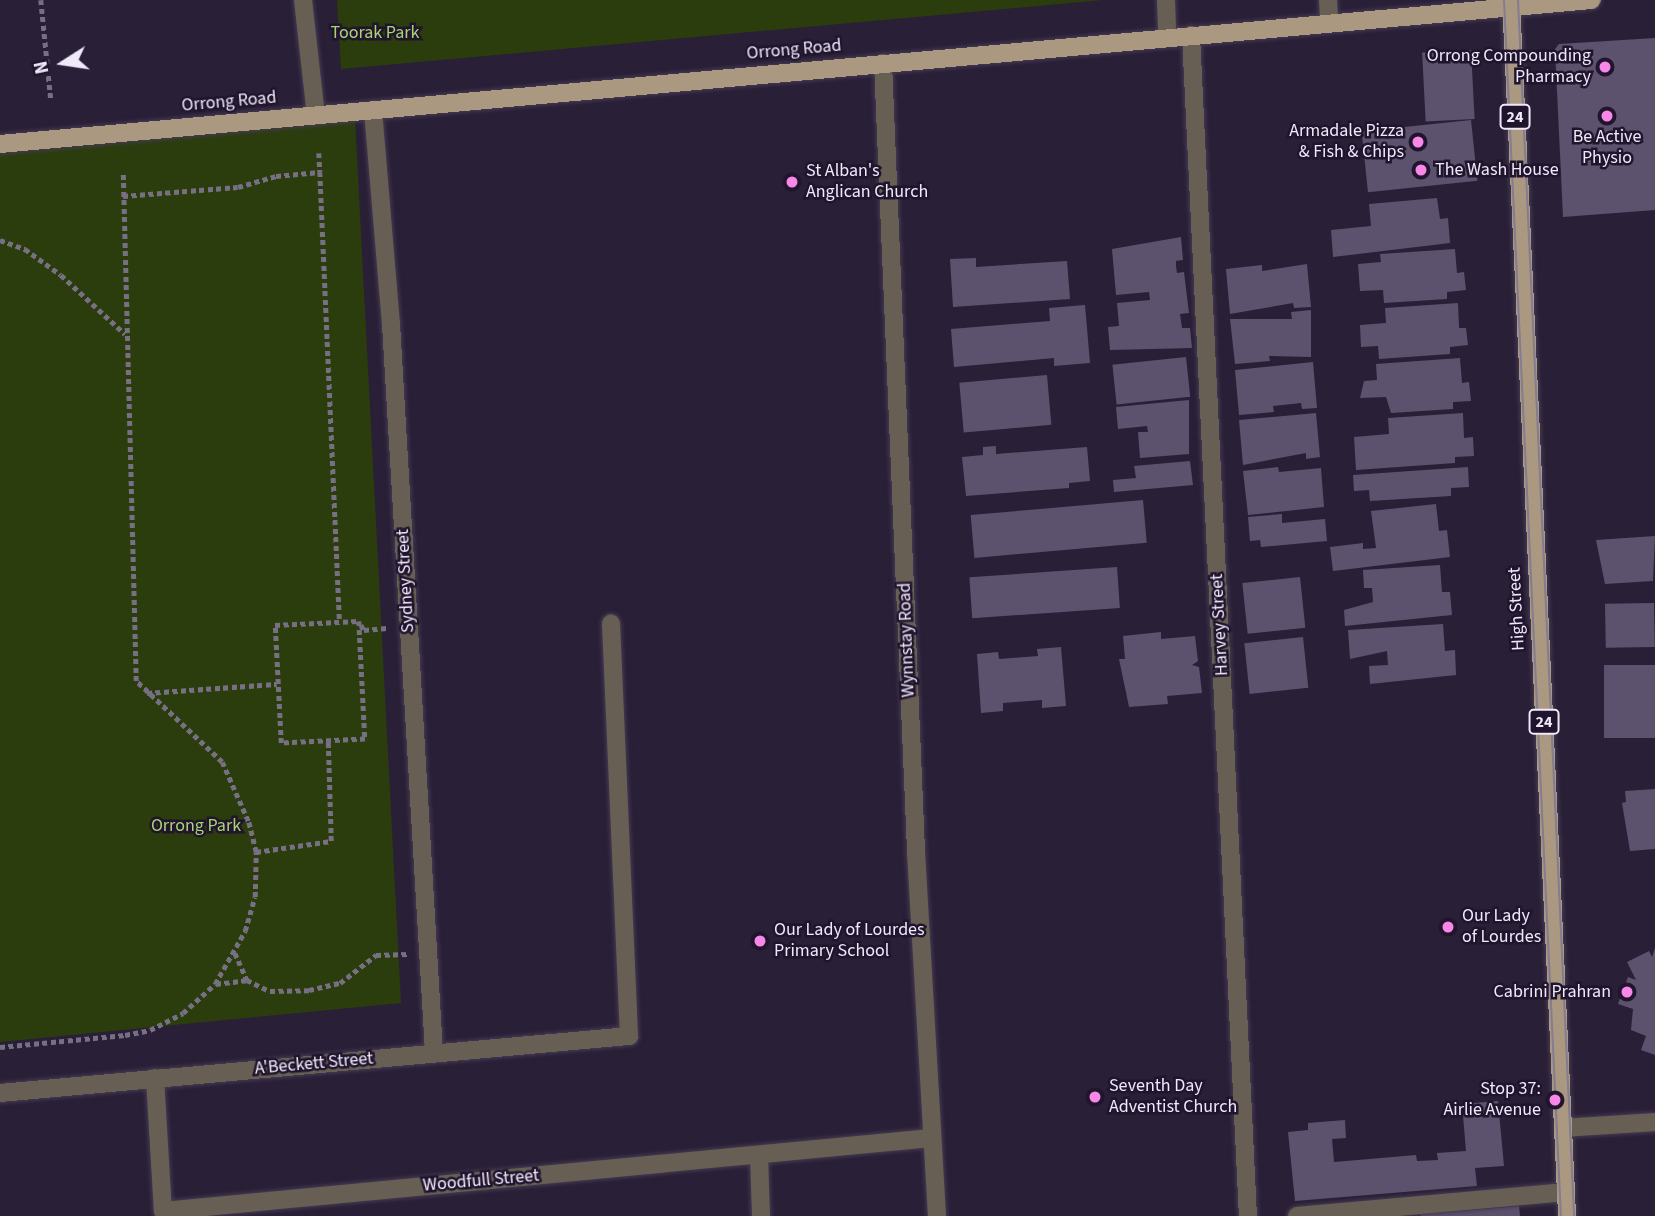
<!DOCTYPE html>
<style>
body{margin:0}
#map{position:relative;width:1655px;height:1216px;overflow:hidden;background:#291f37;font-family:"Source Sans 3",sans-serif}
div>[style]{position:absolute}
.green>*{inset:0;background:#2b3d0d}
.building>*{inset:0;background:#5d526e;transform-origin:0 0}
.path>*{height:4.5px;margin-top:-2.25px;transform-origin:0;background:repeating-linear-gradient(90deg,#776f84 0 5px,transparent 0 8.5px)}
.roads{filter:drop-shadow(0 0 2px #453b52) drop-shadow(0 0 2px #453b52)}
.minor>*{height:18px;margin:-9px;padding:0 9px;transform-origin:9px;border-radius:9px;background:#675f53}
.major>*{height:18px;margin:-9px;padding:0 9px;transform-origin:9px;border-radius:9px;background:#aa9980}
.tram>*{height:2px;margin:-1px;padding:0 1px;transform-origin:1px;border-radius:1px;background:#847c91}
.dots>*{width:19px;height:19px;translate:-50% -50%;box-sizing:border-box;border:4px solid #20152d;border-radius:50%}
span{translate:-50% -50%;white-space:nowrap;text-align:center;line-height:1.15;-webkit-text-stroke:5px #20152d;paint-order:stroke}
.shield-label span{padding:2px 5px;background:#20152d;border:2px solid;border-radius:5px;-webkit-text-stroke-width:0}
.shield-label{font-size:16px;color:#efe9fa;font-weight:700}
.park-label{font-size:18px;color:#aad376}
.street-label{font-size:18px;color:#efe9fa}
.poi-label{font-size:18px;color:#efe9fa}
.right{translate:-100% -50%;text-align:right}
.left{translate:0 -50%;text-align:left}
.north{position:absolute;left:28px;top:28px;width:70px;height:70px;-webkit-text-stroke:5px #20152d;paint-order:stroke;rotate:258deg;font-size:19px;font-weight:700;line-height:28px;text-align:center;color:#efe9fa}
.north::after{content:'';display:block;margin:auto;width:24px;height:32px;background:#efe9fa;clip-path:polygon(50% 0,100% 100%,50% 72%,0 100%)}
</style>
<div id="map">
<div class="green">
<div style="clip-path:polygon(337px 0,1103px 0,341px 69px)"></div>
<div style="clip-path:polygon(355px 119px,401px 1003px,0 1042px,0 148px)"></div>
</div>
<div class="building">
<div style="clip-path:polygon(1655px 38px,1655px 210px,1563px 217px,1555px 49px,1559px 44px)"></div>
<div style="left:1471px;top:50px;width:69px;height:49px;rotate:87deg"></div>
<div style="left:1471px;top:120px;width:61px;height:110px;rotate:84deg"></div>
<div style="clip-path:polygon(1437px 198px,1440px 219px,1448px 218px,1450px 243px,1333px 257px,1331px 230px,1371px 226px,1369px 204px)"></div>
<div style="clip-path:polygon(1181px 237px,1183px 260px,1176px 261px,1176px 266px,1177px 273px,1184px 272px,1189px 313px,1180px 314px,1182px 328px,1190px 328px,1192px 348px,1110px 350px,1108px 327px,1119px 326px,1117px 303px,1150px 300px,1149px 292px,1116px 295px,1112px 249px)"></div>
<div style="clip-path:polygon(1455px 249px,1457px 273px,1464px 272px,1466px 290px,1447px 292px,1447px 299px,1384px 303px,1383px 290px,1360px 291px,1358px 264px,1381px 262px,1380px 254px)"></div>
<div style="clip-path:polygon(976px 258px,976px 267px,1067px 261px,1070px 299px,953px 307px,950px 259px)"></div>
<div style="clip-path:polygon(1307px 264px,1311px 307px,1294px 308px,1293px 303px,1230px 314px,1226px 269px,1262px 265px,1262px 271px)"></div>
<div style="clip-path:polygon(1458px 303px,1459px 328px,1466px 328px,1468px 345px,1450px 347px,1450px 354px,1379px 359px,1378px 346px,1361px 347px,1360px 325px,1386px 323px,1385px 308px)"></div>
<div style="clip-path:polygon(1085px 305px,1090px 363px,1054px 366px,1054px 358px,954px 367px,951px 329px,1050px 321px,1049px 308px)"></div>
<div style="clip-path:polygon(1311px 310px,1311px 357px,1269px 356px,1270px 361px,1235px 364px,1230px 319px,1292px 319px,1291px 312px)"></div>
<div style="left:1186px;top:357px;width:40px;height:74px;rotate:84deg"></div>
<div style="clip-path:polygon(1460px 358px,1462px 383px,1469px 382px,1471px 401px,1453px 402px,1453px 409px,1391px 413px,1386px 397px,1360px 398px,1364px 381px,1377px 380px,1376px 364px)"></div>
<div style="clip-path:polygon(1313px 362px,1317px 408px,1302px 409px,1301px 403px,1273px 406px,1274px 412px,1239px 415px,1235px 370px)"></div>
<div style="left:1047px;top:375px;width:50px;height:88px;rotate:85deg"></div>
<div style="clip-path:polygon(1189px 400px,1189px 454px,1140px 458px,1138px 432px,1148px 432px,1147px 426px,1118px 429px,1116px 407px)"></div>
<div style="clip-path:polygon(1316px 413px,1320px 457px,1306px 459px,1306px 453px,1243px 465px,1239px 420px)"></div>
<div style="clip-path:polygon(1463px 413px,1464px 438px,1473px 437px,1474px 456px,1455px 457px,1455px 463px,1356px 470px,1354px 437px,1389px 434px,1388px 418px)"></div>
<div style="clip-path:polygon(996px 446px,996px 454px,1087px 447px,1090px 481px,1069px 483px,1069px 488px,966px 496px,962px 457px,983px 455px,983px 447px)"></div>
<div style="clip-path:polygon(1190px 461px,1193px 485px,1114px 492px,1113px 480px,1136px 478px,1134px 466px)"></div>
<div style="clip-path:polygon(1278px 467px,1279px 472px,1321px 468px,1324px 507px,1248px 515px,1243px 471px)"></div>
<div style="clip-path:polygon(1468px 467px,1469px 487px,1451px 488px,1451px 496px,1370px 501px,1369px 490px,1354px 491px,1353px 475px)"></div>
<div style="left:1143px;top:500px;width:43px;height:173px;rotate:85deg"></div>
<div style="clip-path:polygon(1436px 504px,1439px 531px,1447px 530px,1450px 557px,1333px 571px,1330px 547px,1363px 543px,1363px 549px,1376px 548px,1371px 511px)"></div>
<div style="clip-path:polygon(1282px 514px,1282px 523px,1325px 519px,1327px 541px,1261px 547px,1260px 540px,1250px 541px,1248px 517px)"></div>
<div style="clip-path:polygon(1655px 536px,1653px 581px,1605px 584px,1596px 540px)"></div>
<div style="clip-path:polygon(1440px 565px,1442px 592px,1450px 592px,1452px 615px,1345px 626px,1344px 610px,1373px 602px,1372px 588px,1364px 588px,1363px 570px)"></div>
<div style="left:1117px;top:567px;width:41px;height:148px;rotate:86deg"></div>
<div style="left:1300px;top:577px;width:51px;height:58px;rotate:84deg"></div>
<div style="left:1654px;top:603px;width:44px;height:49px;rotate:89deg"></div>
<div style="clip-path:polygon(1443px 624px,1445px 651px,1455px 650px,1456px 675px,1370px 684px,1369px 666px,1388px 665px,1387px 651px,1350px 659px,1348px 630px)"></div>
<div style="clip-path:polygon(1161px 632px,1161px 639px,1195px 636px,1198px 661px,1192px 665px,1199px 667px,1202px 693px,1167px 696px,1168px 704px,1129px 707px,1119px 659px,1125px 659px,1123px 636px)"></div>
<div style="left:1303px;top:637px;width:51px;height:59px;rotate:84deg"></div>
<div style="clip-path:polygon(1061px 647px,1066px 706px,1042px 708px,1042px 700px,1003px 703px,1003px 711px,981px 713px,977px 654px,998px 652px,999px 659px,1038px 656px,1037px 649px)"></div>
<div style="left:1655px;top:665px;width:73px;height:51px;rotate:90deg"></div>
<div style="clip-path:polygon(1655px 789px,1655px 849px,1630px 851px,1622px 803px,1626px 802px,1625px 791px)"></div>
<div style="clip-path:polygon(1655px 948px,1655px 1055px,1641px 1050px,1646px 1036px,1631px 1030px,1633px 1009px,1618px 1004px,1628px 977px,1636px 980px,1627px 962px,1649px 951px,1652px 957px)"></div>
<div style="clip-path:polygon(1498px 1101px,1504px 1166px,1475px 1168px,1477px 1186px,1295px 1201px,1288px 1132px,1308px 1130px,1308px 1123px,1345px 1120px,1346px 1138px,1332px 1139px,1334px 1162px,1416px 1155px,1417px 1161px,1438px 1160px,1437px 1153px,1466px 1151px,1462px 1104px)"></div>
<div style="clip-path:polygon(1519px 1206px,1520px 1216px,1421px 1216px,1420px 1214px)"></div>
</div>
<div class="path">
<div style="left:41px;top:0;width:101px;rotate:84.3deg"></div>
<div style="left:319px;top:153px;width:19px;rotate:87deg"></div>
<div style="left:123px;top:196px;width:115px;rotate:-4.5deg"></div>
<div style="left:238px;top:187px;width:40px;rotate:-16deg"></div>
<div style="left:276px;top:176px;width:44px;rotate:-5.2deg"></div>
<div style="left:320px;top:172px;width:450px;rotate:87.5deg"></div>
<div style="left:0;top:240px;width:27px;rotate:20deg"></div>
<div style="left:25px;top:249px;width:44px;rotate:35.8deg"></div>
<div style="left:61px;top:275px;width:87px;rotate:42.7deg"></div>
<div style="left:359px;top:621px;width:118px;rotate:87.1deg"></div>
<div style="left:365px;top:739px;width:84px;rotate:177.3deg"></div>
<div style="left:281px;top:743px;width:118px;rotate:-92.9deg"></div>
<div style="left:275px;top:625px;width:84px;rotate:-2.7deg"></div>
<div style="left:361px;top:625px;width:6px;rotate:59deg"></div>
<div style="left:364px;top:630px;width:23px;rotate:-5deg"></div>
<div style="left:147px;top:693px;width:130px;rotate:-4deg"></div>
<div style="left:256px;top:852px;width:76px;rotate:-8.3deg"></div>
<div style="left:331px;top:841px;width:100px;rotate:-91.7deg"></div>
<div style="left:235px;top:953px;width:30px;rotate:66deg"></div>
<div style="left:216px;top:984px;width:31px;rotate:-7deg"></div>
<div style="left:247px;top:980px;width:25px;rotate:26deg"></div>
<div style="left:270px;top:991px;width:39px;rotate:-1deg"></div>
<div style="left:309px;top:990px;width:32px;rotate:-13deg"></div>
<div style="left:340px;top:983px;width:46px;rotate:-37.9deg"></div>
<div style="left:376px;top:955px;width:32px;rotate:-2deg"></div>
<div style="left:0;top:1047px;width:126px;rotate:-5.5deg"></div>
<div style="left:125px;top:1035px;width:25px;rotate:-11deg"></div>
<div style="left:150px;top:1030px;width:37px;rotate:-27deg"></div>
<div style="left:183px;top:1013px;width:43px;rotate:-42.2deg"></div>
<div style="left:215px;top:984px;width:61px;rotate:-60.5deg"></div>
<div style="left:245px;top:931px;width:35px;rotate:-74deg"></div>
<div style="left:255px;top:897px;width:45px;rotate:-88.7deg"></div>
<div style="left:256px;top:852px;width:32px;rotate:-104deg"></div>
<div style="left:248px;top:821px;width:64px;rotate:-113.8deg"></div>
<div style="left:222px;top:762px;width:118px;rotate:-136.7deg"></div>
<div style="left:136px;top:681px;width:510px;rotate:-91.46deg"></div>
</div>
<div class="roads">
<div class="minor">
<div style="left:303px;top:0;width:116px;rotate:83.6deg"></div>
<div style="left:1166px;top:0;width:37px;rotate:88deg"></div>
<div style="left:1328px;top:0;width:22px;rotate:87deg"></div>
<div style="left:1191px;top:35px;width:1182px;rotate:87.24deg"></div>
<div style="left:883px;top:63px;width:790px;rotate:87.6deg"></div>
<div style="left:916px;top:852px;width:365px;rotate:86.7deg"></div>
<div style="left:373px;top:110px;width:215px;rotate:85.2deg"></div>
<div style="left:391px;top:324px;width:730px;rotate:86.62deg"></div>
<div style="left:155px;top:1078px;width:133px;rotate:86.6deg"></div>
<div style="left:163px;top:1211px;width:772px;rotate:-5.42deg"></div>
<div style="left:0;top:1093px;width:632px;rotate:-5.18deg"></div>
<div style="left:629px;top:1036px;width:413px;rotate:-92.5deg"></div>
<div style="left:1563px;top:1128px;width:92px;rotate:-3.7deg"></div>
<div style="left:759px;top:1155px;width:61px;rotate:88.1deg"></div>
<div style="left:1297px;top:1216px;width:270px;rotate:-5.1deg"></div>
</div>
<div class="major">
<div style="left:1511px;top:0;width:1217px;rotate:87.36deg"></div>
<div style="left:0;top:144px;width:1598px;rotate:-5.17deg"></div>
</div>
</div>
<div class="tram">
<div style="left:1504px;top:0;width:1217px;rotate:87.32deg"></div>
<div style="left:1518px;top:0;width:1217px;rotate:87.36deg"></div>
</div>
<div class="dots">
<div style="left:1605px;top:67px;background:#f987e8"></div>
<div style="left:1607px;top:116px;background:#f987e8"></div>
<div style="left:1418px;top:142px;background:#f987e8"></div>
<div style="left:1421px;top:170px;background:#f987e8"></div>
<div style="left:792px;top:182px;background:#f987e8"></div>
<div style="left:1448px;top:927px;background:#f987e8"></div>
<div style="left:760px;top:941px;background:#f987e8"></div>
<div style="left:1627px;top:992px;background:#f987e8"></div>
<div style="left:1095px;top:1097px;background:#f987e8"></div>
<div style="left:1555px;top:1100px;background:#f987e8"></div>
</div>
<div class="shield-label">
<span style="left:1515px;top:117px">24</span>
<span style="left:1544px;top:722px">24</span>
</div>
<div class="park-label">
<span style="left:375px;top:33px">Toorak Park</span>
<span style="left:196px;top:826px">Orrong Park</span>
</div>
<div class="street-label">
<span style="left:794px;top:50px;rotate:-5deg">Orrong Road</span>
<span style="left:229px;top:102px;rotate:-5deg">Orrong Road</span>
<span style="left:406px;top:581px;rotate:-93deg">Sydney Street</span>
<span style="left:1517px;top:609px;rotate:-93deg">High Street</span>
<span style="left:1220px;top:625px;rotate:-93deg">Harvey Street</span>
<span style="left:907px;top:640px;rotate:-92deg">Wynnstay Road</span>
<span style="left:314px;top:1064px;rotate:-5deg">A'Beckett Street</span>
<span style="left:481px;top:1181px;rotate:-5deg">Woodfull Street</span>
</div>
<div class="poi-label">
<span class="right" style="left:1591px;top:67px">Orrong Compounding<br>Pharmacy</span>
<span class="right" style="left:1404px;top:142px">Armadale Pizza<br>&amp; Fish &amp; Chips</span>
<span style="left:1607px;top:148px">Be Active<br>Physio</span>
<span class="left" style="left:1435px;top:170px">The Wash House</span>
<span class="left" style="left:806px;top:182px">St Alban's<br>Anglican Church</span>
<span class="left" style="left:1462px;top:927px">Our Lady<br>of Lourdes</span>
<span class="left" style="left:774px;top:941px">Our Lady of Lourdes<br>Primary School</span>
<span class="right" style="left:1611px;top:992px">Cabrini Prahran</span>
<span class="left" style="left:1109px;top:1097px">Seventh Day<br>Adventist Church</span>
<span class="right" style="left:1541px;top:1100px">Stop 37:<br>Airlie Avenue</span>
</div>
<div class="north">N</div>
</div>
